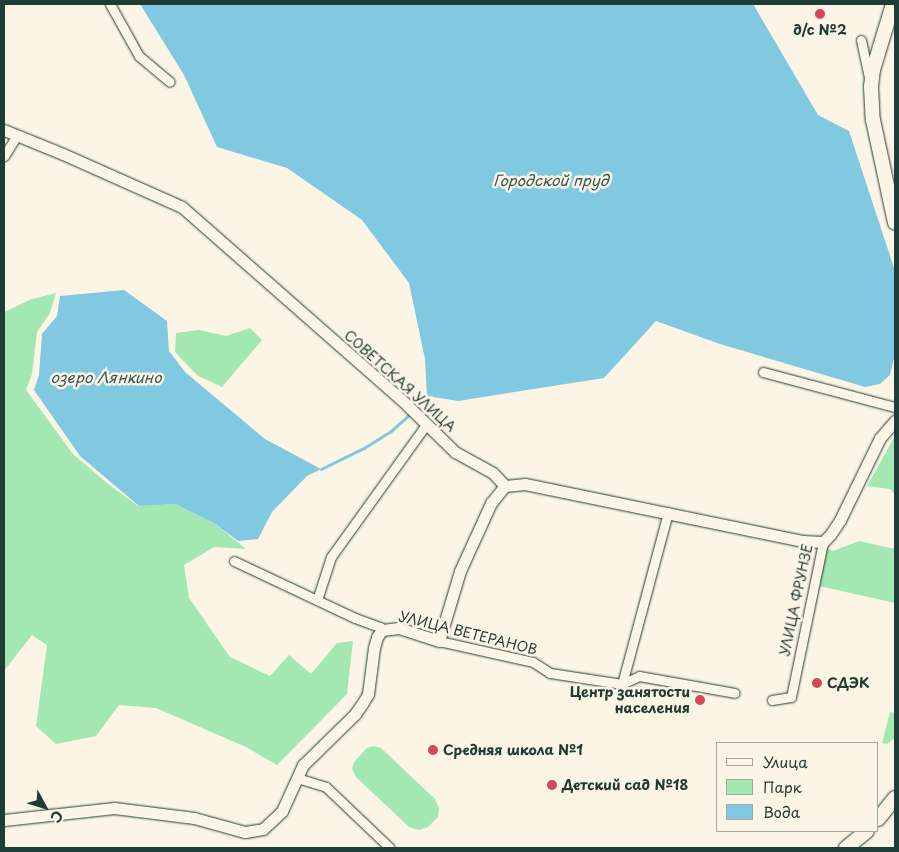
<!DOCTYPE html>
<meta charset="utf-8">
<style>
body{margin:0}
#map{position:relative;width:899px;height:852px;overflow:hidden;background:#fcf5e5;font-family:"Playpen Sans",sans-serif}
div>[style]{position:absolute}
.green>*{inset:0;background:#a3e7b2}
.water>*{inset:0;background:#80c9e1}
.stream>*{height:2.5px;margin:-1.25px;padding:0 1.25px;transform-origin:1.25px;border-radius:1.25px;background:#80c9e1}
.roads{filter:drop-shadow(0 0 1px #1f3d34) drop-shadow(0 0 1px #1f3d34)}
.minor>*{height:9px;margin:-4.5px;padding:0 4.5px;transform-origin:4.5px;border-radius:4.5px;background:#fcf5e5}
.tertiary>*{height:11px;margin:-5.5px;padding:0 5.5px;transform-origin:5.5px;border-radius:5.5px;background:#fcf5e5}
.primary>*{height:14px;margin:-7px;padding:0 7px;transform-origin:7px;border-radius:7px;background:#fcf5e5}
.dots>*{width:14px;height:14px;translate:-50% -50%;box-sizing:border-box;border:2px solid #fcf5e5;border-radius:50%}
span{translate:-50% -50%;white-space:nowrap;text-align:center;line-height:1.15;-webkit-text-stroke:5px #fcf5e5;paint-order:stroke}
.poi-label{font-size:14px;color:#1f3d34;font-weight:700}
.left{translate:0 -50%;text-align:left}
.right{translate:-100% -50%;text-align:right}
.street-label{font-size:14px;color:#1f3d34}
.water-label{font-size:15px;color:#325957;font-style:italic}
.frame{position:absolute;inset:0;border:5px solid #1f3d34;pointer-events:none}
.legend{position:absolute;left:716px;top:742px;width:162px;height:90px;box-sizing:border-box;background:#fcf5e5;border:1px solid #a4ab9e;margin:0;padding:6px 9px;list-style:none;font-size:15px;color:#1f3d34}
.legend li{display:flex;align-items:center;gap:10px;height:25px}
.legend b{width:25px;border:1px solid #a4ab9e}
.north{position:absolute;left:20px;top:782px;width:50px;height:50px;-webkit-text-stroke:4px #fcf5e5;paint-order:stroke;rotate:129deg;font-size:14px;font-weight:700;line-height:20px;text-align:center;color:#1f3d34}
.north::after{content:'';display:block;margin:auto;width:18px;height:22px;background:#1f3d34;clip-path:polygon(50% 0,100% 100%,50% 72%,0 100%)}
</style>
<div id="map">
<div class="green">
<div style="clip-path:polygon(56px 293px,50px 313px,37px 332px,32px 374px,26px 390px,73px 454px,108px 484px,138px 506px,175px 504px,214px 523px,246px 549px,214px 547px,184px 565px,189px 598px,230px 657px,270px 676px,289px 655px,311px 674px,337px 643px,353px 641px,347px 694px,277px 765px,246px 747px,156px 708px,119px 705px,96px 736px,56px 744px,36px 726px,47px 645px,32px 635px,4px 671px,4px 312px,32px 299px)"></div>
<div style="clip-path:polygon(250px 328px,262px 340px,222px 387px,198px 376px,175px 352px,176px 333px,199px 330px,226px 336px)"></div>
<div style="clip-path:polygon(895px 436px,895px 494px,890px 489px,867px 486px)"></div>
<div style="clip-path:polygon(859px 541px,895px 549px,895px 603px,819px 586px,827px 549px,833px 551px)"></div>
<div style="clip-path:polygon(890px 712px,895px 713px,895px 738px,887px 744px,882px 743px)"></div>
<div style="clip-path:polygon(374px 746px,381px 748px,435px 799px,439px 808px,438px 817px,428px 827px,419px 830px,409px 827px,356px 777px,352px 769px,354px 762px,367px 748px)"></div>
</div>
<div class="water">
<div style="clip-path:polygon(140px 4px,753px 4px,818px 115px,849px 131px,895px 271px,895px 354px,890px 375px,880px 384px,865px 387px,720px 344px,656px 321px,604px 378px,458px 401px,427px 396px,425px 359px,409px 283px,362px 220px,287px 168px,217px 147px,184px 75px)"></div>
<div style="clip-path:polygon(124px 290px,167px 321px,169px 351px,185px 372px,265px 439px,321px 469px,307px 476px,272px 512px,258px 539px,238px 541px,214px 523px,175px 504px,139px 506px,80px 456px,34px 390px,39px 375px,42px 334px,57px 316px,60px 296px)"></div>
</div>
<div class="stream">
<div style="left:416px;top:408px;width:16px;rotate:-47deg"></div>
<div style="left:321px;top:469px;width:48px;rotate:-26deg"></div>
<div style="left:364px;top:448px;width:31px;rotate:-32deg"></div>
<div style="left:390px;top:432px;width:27px;rotate:-42deg"></div>
</div>
<div class="roads">
<div class="minor">
<div style="left:110px;top:4px;width:60px;rotate:60.9deg"></div>
<div style="left:139px;top:56px;width:40px;rotate:40deg"></div>
<div style="left:861px;top:40px;width:39px;rotate:78deg"></div>
<div style="left:4px;top:156px;width:22px;rotate:-58deg"></div>
<div style="left:763px;top:372px;width:137px;rotate:14.9deg"></div>
<div style="left:234px;top:561px;width:134px;rotate:25.2deg"></div>
<div style="left:355px;top:618px;width:27px;rotate:20deg"></div>
<div style="left:380px;top:627px;width:4px;rotate:56deg"></div>
<div style="left:317px;top:600px;width:45px;rotate:-72deg"></div>
<div style="left:331px;top:557px;width:163px;rotate:-54.3deg"></div>
<div style="left:439px;top:641px;width:96px;rotate:12.6deg"></div>
<div style="left:533px;top:662px;width:20px;rotate:33deg"></div>
<div style="left:550px;top:673px;width:73px;rotate:8.7deg"></div>
<div style="left:622px;top:684px;width:19px;rotate:-25deg"></div>
<div style="left:639px;top:676px;width:97px;rotate:10deg"></div>
<div style="left:622px;top:684px;width:178px;rotate:-75deg"></div>
<div style="left:772px;top:700px;width:19px;rotate:-9deg"></div>
<div style="left:791px;top:697px;width:158px;rotate:-78.3deg"></div>
<div style="left:297px;top:778px;width:30px;rotate:17deg"></div>
<div style="left:326px;top:787px;width:88px;rotate:43.6deg"></div>
</div>
<div class="tertiary">
<div style="left:4px;top:130px;width:64px;rotate:22.1deg"></div>
<div style="left:63px;top:154px;width:130px;rotate:24deg"></div>
<div style="left:182px;top:207px;width:300px;rotate:41.3deg"></div>
<div style="left:407px;top:405px;width:67px;rotate:44.4deg"></div>
<div style="left:455px;top:452px;width:43px;rotate:28.9deg"></div>
<div style="left:493px;top:473px;width:18px;rotate:47deg"></div>
<div style="left:505px;top:486px;width:20px;rotate:-6deg"></div>
<div style="left:525px;top:484px;width:284px;rotate:11.6deg"></div>
<div style="left:803px;top:541px;width:20px;rotate:3deg"></div>
<div style="left:823px;top:542px;width:10px;rotate:-45deg"></div>
<div style="left:830px;top:535px;width:18px;rotate:-56deg"></div>
<div style="left:840px;top:520px;width:91px;rotate:-64deg"></div>
<div style="left:880px;top:438px;width:23px;rotate:-49deg"></div>
<div style="left:4px;top:820px;width:111px;rotate:-6.2deg"></div>
<div style="left:114px;top:808px;width:81px;rotate:7.1deg"></div>
<div style="left:194px;top:818px;width:53px;rotate:15.4deg"></div>
<div style="left:245px;top:832px;width:18px;rotate:-9deg"></div>
<div style="left:263px;top:829px;width:26px;rotate:-43deg"></div>
<div style="left:282px;top:811px;width:51px;rotate:-65.5deg"></div>
<div style="left:303px;top:765px;width:73px;rotate:-44.4deg"></div>
<div style="left:355px;top:714px;width:12px;rotate:-55deg"></div>
<div style="left:362px;top:704px;width:12px;rotate:-59deg"></div>
<div style="left:368px;top:694px;width:46px;rotate:-82.6deg"></div>
<div style="left:374px;top:648px;width:11px;rotate:-75deg"></div>
<div style="left:377px;top:637px;width:9px;rotate:-54deg"></div>
<div style="left:382px;top:630px;width:17px;rotate:-7deg"></div>
<div style="left:399px;top:628px;width:42px;rotate:18deg"></div>
<div style="left:439px;top:641px;width:73px;rotate:-73.3deg"></div>
<div style="left:460px;top:571px;width:75px;rotate:-65.5deg"></div>
<div style="left:491px;top:503px;width:22px;rotate:-51deg"></div>
</div>
<div class="primary">
<div style="left:893px;top:4px;width:69px;rotate:106.9deg"></div>
<div style="left:873px;top:70px;width:17px;rotate:97deg"></div>
<div style="left:871px;top:87px;width:33px;rotate:87deg"></div>
<div style="left:873px;top:120px;width:105px;rotate:77.9deg"></div>
<div style="left:878px;top:819px;width:27px;rotate:-51deg"></div>
<div style="left:846px;top:848px;width:27px;rotate:-39deg"></div>
</div>
</div>
<div class="dots">
<div style="left:820px;top:14px;background:#d1495b"></div>
<div style="left:817px;top:683px;background:#d1495b"></div>
<div style="left:700px;top:700px;background:#d1495b"></div>
<div style="left:433px;top:750px;background:#d1495b"></div>
<div style="left:552px;top:785px;background:#d1495b"></div>
</div>
<div class="poi-label">
<span style="left:820px;top:30px">д/с №2</span>
<span class="left" style="left:827px;top:683px">СДЭК</span>
<span class="right" style="left:690px;top:700px">Центр занятости<br>населения</span>
<span class="left" style="left:443px;top:750px">Средняя школа №1</span>
<span class="left" style="left:562px;top:785px">Детский сад №18</span>
</div>
<div class="street-label">
<span style="left:400px;top:381px;rotate:42deg">СОВЕТСКАЯ УЛИЦА</span>
<span style="left:796px;top:600px;rotate:-78deg">УЛИЦА ФРУНЗЕ</span>
<span style="left:468px;top:633px;rotate:14deg">УЛИЦА ВЕТЕРАНОВ</span>
</div>
<div class="water-label">
<span style="left:551px;top:180px">Городской пруд</span>
<span style="left:106px;top:377px">озеро Лянкино</span>
</div>
<div class="frame"></div>
<ul class="legend">
<li><b style="height:6px;background:#fcf5e5"></b>Улица</li>
<li><b style="height:14px;background:#a3e7b2"></b>Парк</li>
<li><b style="height:14px;background:#80c9e1"></b>Вода</li>
</ul>
<div class="north">С</div>
</div>
